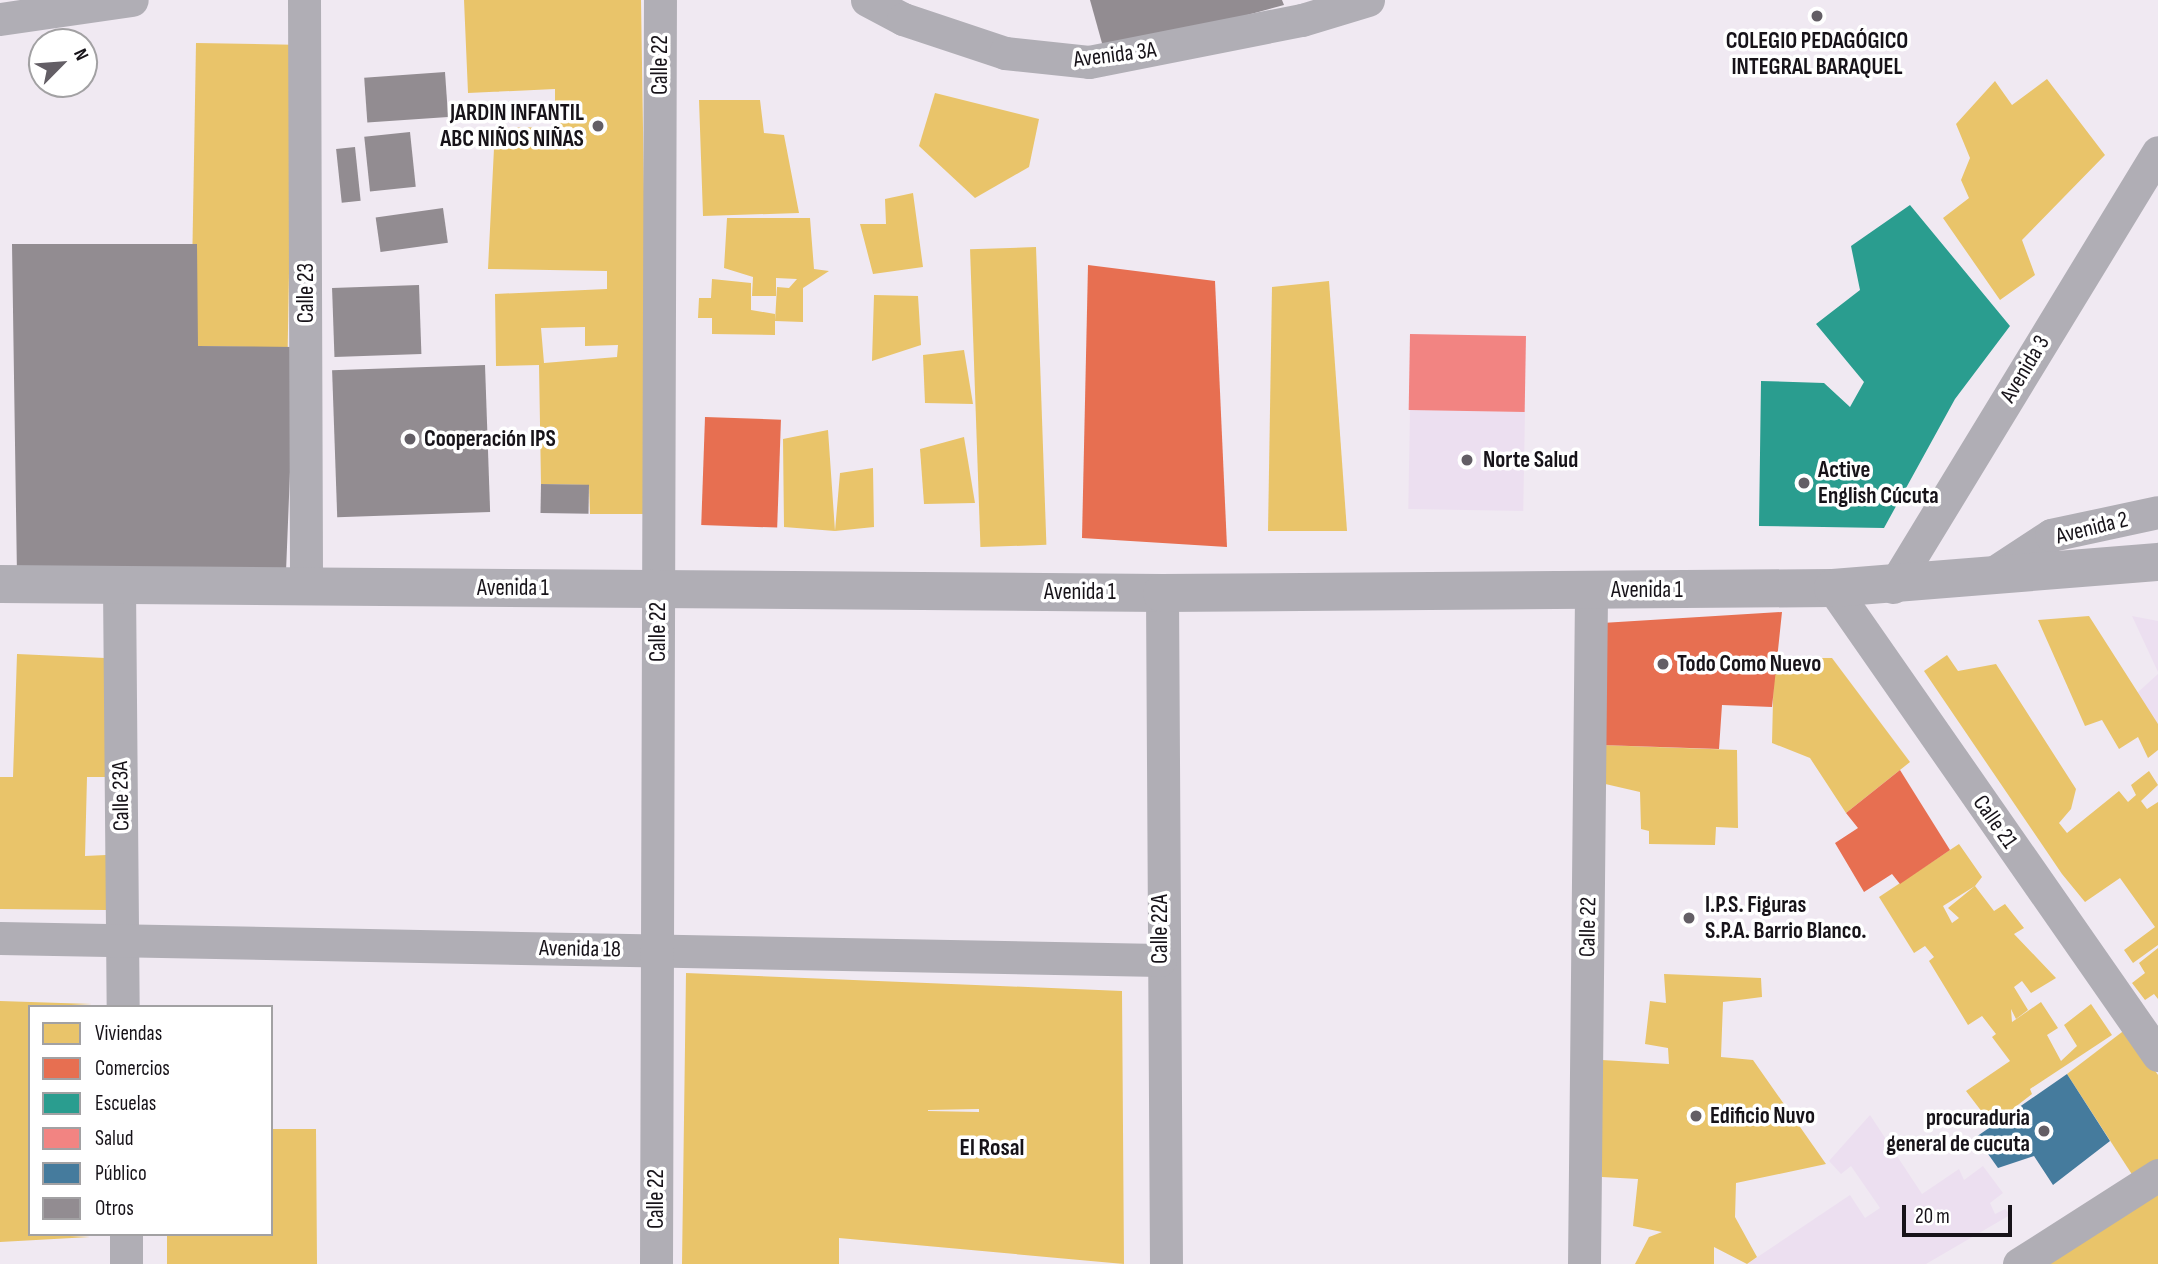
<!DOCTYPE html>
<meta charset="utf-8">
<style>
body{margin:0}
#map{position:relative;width:2158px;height:1264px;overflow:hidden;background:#f0e9f2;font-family:"Sofia Sans Condensed",sans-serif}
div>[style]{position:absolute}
.built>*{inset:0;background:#ecdff0;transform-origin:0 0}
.homes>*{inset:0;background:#e9c46a;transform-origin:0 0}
.shops>*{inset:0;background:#e76f51;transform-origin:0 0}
.schools>*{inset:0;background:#2a9d8f}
.health>*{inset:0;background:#f28482;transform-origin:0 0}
.public>*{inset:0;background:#457b9d}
.building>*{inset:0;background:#928c91;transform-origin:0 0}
.minor>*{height:33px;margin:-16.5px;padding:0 16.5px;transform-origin:16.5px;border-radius:16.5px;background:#b0aeb5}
.tertiary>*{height:38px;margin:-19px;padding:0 19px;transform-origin:19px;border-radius:19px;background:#b0aeb5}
.dots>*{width:19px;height:19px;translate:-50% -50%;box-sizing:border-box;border:4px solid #fff;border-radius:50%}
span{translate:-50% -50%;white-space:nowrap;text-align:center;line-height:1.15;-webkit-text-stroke:7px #fff;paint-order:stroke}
.poi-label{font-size:23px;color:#171319;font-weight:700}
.right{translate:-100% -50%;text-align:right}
.left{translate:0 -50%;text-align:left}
.street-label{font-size:23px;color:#171319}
.neighbourhood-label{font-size:24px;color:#171319;font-weight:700}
.legend{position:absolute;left:28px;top:1005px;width:245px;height:231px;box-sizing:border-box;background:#fff;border:2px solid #a2a1a3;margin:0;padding:9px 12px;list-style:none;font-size:21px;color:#171319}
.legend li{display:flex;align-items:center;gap:14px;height:35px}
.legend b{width:35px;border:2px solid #a2a1a3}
.north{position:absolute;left:28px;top:28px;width:70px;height:70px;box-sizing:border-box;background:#fff;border:2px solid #a2a1a3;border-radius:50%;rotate:65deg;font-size:19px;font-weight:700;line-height:28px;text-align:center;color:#171319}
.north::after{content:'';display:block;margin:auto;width:24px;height:32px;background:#635e65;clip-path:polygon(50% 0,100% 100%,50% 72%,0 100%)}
.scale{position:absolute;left:1902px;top:1205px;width:110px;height:32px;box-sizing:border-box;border:4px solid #171319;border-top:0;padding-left:9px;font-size:21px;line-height:24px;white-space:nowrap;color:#171319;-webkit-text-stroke:5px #fff;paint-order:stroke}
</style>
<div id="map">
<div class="built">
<div style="left:1410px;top:410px;width:115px;height:99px;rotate:1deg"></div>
<div style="clip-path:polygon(2132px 616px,2158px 621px,2158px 672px)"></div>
<div style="clip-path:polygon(2158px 674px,2158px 724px,2137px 693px)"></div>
<div style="clip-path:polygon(1870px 1115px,1922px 1194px,1959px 1169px,1964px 1180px,1983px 1166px,2003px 1193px,1990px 1203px,1995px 1214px,2005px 1209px,2010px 1215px,1926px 1264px,1747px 1264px,1850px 1195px,1865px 1218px,1880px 1208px,1851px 1166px,1841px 1174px,1829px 1161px)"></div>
</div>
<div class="homes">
<div style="clip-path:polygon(evenodd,464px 0,641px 0,649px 514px,590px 514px,589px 485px,541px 484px,539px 365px,496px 366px,495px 294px,607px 289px,607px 271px,488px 269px,495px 128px,555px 127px,555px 89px,468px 93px,464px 0,585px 327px,585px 346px,618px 345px,617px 357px,544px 363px,541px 328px,585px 327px)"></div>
<div style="left:196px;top:43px;width:97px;height:303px;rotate:1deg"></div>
<div style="clip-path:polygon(2047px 79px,2105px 155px,2022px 240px,2035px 275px,2000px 300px,1943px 218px,1969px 198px,1961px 180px,1970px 158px,1956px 124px,1995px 81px,2012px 105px)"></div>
<div style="clip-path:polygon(935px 93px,1039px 119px,1029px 167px,975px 198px,919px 146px)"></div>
<div style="clip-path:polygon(699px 100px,760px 100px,764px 133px,784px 135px,799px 213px,703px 216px)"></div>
<div style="clip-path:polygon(913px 193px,923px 267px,873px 274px,860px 224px,886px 224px,885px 199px)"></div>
<div style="clip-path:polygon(727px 218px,810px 218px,814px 269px,829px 271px,803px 288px,803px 322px,775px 321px,777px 287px,789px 288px,797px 279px,776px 278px,776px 296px,752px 296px,753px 277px,724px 268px)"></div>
<div style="left:1036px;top:247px;width:298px;height:66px;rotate:88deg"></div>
<div style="clip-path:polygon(712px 279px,751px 283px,751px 310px,775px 314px,775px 335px,712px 334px,712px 318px,698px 318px,699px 298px,711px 298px)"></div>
<div style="clip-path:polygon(1329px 281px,1347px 531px,1268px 531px,1272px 287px)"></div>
<div style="clip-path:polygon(874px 295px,918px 296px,921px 345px,872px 361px)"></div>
<div style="clip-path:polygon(964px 350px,973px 404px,925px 403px,923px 355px)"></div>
<div style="clip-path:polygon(828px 430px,835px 531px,840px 473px,873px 468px,874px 527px,835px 531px,784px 527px,783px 439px)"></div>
<div style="clip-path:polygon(964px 437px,975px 503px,924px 504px,920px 449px)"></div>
<div style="clip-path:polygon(2089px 616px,2158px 724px,2158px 750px,2148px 758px,2138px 737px,2119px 749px,2102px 720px,2085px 726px,2038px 620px)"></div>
<div style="clip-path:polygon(17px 654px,105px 658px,105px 777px,87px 777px,85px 856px,106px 855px,106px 910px,0 909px,0 777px,13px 777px)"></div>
<div style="clip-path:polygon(1947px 655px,1958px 671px,1996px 664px,2076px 789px,2071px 809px,2059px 823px,2067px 833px,2119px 791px,2128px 802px,2136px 795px,2131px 785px,2149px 771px,2158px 785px,2141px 801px,2147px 809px,2158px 802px,2158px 945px,2133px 963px,2124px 950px,2155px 927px,2120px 878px,2085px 902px,2062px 874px,1924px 671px)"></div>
<div style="clip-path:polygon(1774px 658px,1832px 658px,1910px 762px,1846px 813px,1810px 758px,1772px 743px)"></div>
<div style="clip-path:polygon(1601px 745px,1737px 750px,1738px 828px,1716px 827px,1715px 845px,1649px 844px,1649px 831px,1641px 829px,1640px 792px,1601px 783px)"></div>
<div style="clip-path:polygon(evenodd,1959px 844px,1982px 877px,1975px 886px,1994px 911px,2005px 904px,2024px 928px,2014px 934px,2056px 978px,2031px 993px,2022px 981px,2014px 987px,2028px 1010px,2016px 1019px,2011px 1009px,2012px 1022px,2041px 1002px,2058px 1028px,2047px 1035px,2061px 1061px,2077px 1046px,2064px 1025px,2091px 1004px,2112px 1035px,2030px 1089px,2032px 1094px,1992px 1125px,1966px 1091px,2010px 1061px,1992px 1037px,1996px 1034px,1982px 1016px,1968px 1025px,1929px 961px,1934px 957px,1925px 946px,1914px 953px,1879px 897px,1959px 844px,1975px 886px,1948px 908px,1959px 918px,1952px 923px,1943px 906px,1975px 886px)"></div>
<div style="clip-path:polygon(2158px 948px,2158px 999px,2154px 994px,2145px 1000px,2132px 983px,2145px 973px,2139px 963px)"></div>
<div style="clip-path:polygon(evenodd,686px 973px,1122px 991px,1124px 1264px,839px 1238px,839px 1264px,682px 1264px,686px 973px,979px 1109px,979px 1112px,928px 1111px,928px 1110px,979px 1109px)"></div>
<div style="clip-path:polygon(1664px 974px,1761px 978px,1762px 997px,1723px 1002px,1721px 1057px,1753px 1060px,1826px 1164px,1736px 1183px,1735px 1217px,1757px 1257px,1747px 1264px,1714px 1247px,1714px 1264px,1635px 1264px,1649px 1237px,1662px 1232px,1633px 1226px,1638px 1179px,1602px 1177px,1602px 1060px,1669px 1064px,1668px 1048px,1645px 1044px,1650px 1001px,1666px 1003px)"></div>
<div style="clip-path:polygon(0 1001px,92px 1004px,30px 1007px,30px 1234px,90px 1237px,0 1242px)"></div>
<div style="clip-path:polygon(2126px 1029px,2158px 1075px,2158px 1160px,2133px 1176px,2067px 1074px)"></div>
<div style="clip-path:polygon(271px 1129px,316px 1129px,317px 1264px,167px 1264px,167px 1234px,271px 1234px)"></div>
<div style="clip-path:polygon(2158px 1191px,2158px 1264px,2047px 1264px)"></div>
</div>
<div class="shops">
<div style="clip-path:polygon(1088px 265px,1215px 281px,1227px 547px,1082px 538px)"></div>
<div style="left:705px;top:417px;width:76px;height:108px;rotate:2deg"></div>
<div style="clip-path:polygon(1782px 612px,1772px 707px,1722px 705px,1719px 749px,1601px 745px,1602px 623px)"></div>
<div style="clip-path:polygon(1900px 770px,1950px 850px,1900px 884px,1892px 874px,1864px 892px,1835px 843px,1858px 828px,1846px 813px)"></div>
</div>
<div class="schools">
<div style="clip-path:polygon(1910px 205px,2010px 326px,1955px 399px,1884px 528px,1759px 526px,1761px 381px,1824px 383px,1850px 407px,1864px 382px,1816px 324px,1860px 290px,1851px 246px)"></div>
</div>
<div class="health">
<div style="left:1410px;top:334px;width:116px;height:76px;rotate:1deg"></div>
</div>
<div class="public">
<div style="clip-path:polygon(2067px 1074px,2110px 1141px,2053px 1185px,2034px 1156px,1998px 1168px,1976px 1137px)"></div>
</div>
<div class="building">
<div style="clip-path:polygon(1090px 0,1282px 0,1284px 5px,1105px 54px)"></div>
<div style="left:445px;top:72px;width:45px;height:81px;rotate:86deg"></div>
<div style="left:410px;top:132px;width:55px;height:46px;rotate:84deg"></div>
<div style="left:355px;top:147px;width:54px;height:19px;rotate:84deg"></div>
<div style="left:443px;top:208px;width:35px;height:68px;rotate:82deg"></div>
<div style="clip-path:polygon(12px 244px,197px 244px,198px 346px,295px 347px,286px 572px,17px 576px)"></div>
<div style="left:419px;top:285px;width:69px;height:87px;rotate:88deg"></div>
<div style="left:485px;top:365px;width:147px;height:153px;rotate:88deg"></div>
<div style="left:541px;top:484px;width:48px;height:29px;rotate:1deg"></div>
</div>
<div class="minor">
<div style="left:304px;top:0;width:586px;rotate:89.8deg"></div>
<div style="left:867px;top:0;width:41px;rotate:27.8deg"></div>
<div style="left:903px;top:19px;width:108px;rotate:18.4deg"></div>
<div style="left:1005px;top:53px;width:84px;rotate:6.1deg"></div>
<div style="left:1089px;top:62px;width:217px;rotate:-11.2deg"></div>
<div style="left:1302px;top:20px;width:69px;rotate:-16.9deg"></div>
<div style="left:0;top:19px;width:133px;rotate:-8.2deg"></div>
<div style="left:1993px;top:573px;width:69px;rotate:-33.2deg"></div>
<div style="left:2051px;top:535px;width:109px;rotate:-12.1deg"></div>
<div style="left:119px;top:585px;width:422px;rotate:89.5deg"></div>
<div style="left:1893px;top:587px;width:509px;rotate:-58.65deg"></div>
<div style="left:1833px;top:588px;width:569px;rotate:55.16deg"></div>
<div style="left:1162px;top:593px;width:671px;rotate:89.66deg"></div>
<div style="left:0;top:938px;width:1160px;rotate:1.09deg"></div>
<div style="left:126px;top:1234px;width:30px;rotate:90deg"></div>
<div style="left:656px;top:1264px;width:1264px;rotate:-89.82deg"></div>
<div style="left:1584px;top:1264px;width:674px;rotate:-89.4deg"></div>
<div style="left:2019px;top:1264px;width:165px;rotate:-32.6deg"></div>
</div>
<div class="tertiary">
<div style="left:0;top:584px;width:1162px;rotate:0.44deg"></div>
<div style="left:1162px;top:593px;width:671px;rotate:-0.43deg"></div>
<div style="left:1833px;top:588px;width:326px;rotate:-4.6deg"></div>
</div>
<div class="dots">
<div style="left:1817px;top:16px;background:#635e65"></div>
<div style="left:598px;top:126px;background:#635e65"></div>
<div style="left:410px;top:439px;background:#635e65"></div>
<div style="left:1467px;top:460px;background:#635e65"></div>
<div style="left:1804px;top:483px;background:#635e65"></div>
<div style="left:1663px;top:664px;background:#635e65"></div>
<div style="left:1689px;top:918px;background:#635e65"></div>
<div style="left:1696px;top:1116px;background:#635e65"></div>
<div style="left:2044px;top:1131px;background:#635e65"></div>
</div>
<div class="poi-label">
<span style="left:1817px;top:54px">COLEGIO PEDAGÓGICO<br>INTEGRAL BARAQUEL</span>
<span class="right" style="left:584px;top:126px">JARDIN INFANTIL<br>ABC NIÑOS NIÑAS</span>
<span class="left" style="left:424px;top:439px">Cooperación IPS</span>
<span class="left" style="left:1483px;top:460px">Norte Salud</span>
<span class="left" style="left:1818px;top:483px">Active<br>English Cúcuta</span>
<span class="left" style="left:1677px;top:664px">Todo Como Nuevo</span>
<span class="left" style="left:1705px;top:918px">I.P.S. Figuras<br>S.P.A. Barrio Blanco.</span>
<span class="left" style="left:1710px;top:1116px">Edificio Nuvo</span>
<span class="right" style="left:2030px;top:1131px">procuraduria<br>general de cucuta</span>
</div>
<div class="street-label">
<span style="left:1115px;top:55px;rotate:-7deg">Avenida 3A</span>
<span style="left:660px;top:65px;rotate:-90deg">Calle 22</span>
<span style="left:306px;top:293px;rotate:-90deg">Calle 23</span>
<span style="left:2025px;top:369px;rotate:-59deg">Avenida 3</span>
<span style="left:2092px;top:528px;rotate:-14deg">Avenida 2</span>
<span style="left:513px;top:588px">Avenida 1</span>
<span style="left:1647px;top:590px">Avenida 1</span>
<span style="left:1080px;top:592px">Avenida 1</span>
<span style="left:658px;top:632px;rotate:-90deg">Calle 22</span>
<span style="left:121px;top:796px;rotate:-91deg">Calle 23A</span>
<span style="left:1995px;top:822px;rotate:55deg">Calle 21</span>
<span style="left:1588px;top:927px;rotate:-89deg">Calle 22</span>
<span style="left:1160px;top:929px;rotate:-90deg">Calle 22A</span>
<span style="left:580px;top:949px;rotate:1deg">Avenida 18</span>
<span style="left:656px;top:1199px;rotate:-90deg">Calle 22</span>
</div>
<div class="neighbourhood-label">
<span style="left:992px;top:1148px">El Rosal</span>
</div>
<ul class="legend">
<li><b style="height:19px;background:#e9c46a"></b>Viviendas</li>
<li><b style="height:19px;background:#e76f51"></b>Comercios</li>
<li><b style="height:19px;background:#2a9d8f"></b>Escuelas</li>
<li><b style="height:19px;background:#f28482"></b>Salud</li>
<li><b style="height:19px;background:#457b9d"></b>Público</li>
<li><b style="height:19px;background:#928c91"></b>Otros</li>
</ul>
<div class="north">N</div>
<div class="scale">20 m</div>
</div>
